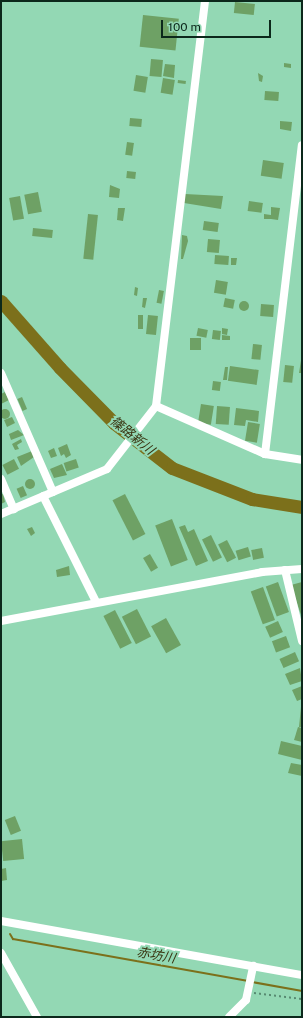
<!DOCTYPE html>
<meta charset="utf-8">
<style>
body{margin:0}
#map{position:relative;width:303px;height:1018px;overflow:hidden;background:#93d8b4;font-family:"Public Sans","Noto Sans JP",sans-serif}
div>[style]{position:absolute}
.stream>*{height:2px;margin:-1px;padding:0 1px;transform-origin:1px;border-radius:1px;background:#7c701b}
.river>*{height:13px;margin:-6.5px;padding:0 6.5px;transform-origin:6.5px;border-radius:6.5px;background:#7c701b}
.building>*{inset:0;background:#6ea165;transform-origin:0 0}
.round{border-radius:50%}
.path>*{height:1.5px;margin-top:-0.75px;transform-origin:0;background:repeating-linear-gradient(90deg,#578a71 0 2px,transparent 0 5px)}
.minor>*{height:8px;margin:-4px;padding:0 4px;transform-origin:4px;border-radius:4px;background:#fff}
span{translate:-50% -50%;white-space:nowrap;text-align:center;line-height:1.15;-webkit-text-stroke:4px #93d8b4;paint-order:stroke}
.water-label{font-size:13px;color:#393411;font-style:italic}
.frame{position:absolute;inset:0;border:2px solid #0c281b;pointer-events:none}
.scale{position:absolute;left:161px;top:20px;width:110px;height:18px;box-sizing:border-box;border:2px solid #0c281b;border-top:0;padding-left:5px;font-size:12px;line-height:14px;white-space:nowrap;color:#0c281b;-webkit-text-stroke:3px #93d8b4;paint-order:stroke}
</style>
<div id="map">
<div class="stream">
<div style="left:10px;top:934px;width:6px;rotate:59deg"></div>
<div style="left:13px;top:939px;width:239px;rotate:10.1deg"></div>
<div style="left:252px;top:982px;width:51px;rotate:10.2deg"></div>
</div>
<div class="river">
<div style="left:1px;top:301px;width:89px;rotate:48.6deg"></div>
<div style="left:60px;top:368px;width:77px;rotate:45.5deg"></div>
<div style="left:114px;top:423px;width:73px;rotate:37.8deg"></div>
<div style="left:172px;top:468px;width:86px;rotate:21.2deg"></div>
<div style="left:252px;top:499px;width:51px;rotate:9.1deg"></div>
</div>
<div class="building">
<div style="left:235px;top:2px;width:20px;height:11px;rotate:6deg"></div>
<div style="left:143px;top:15px;width:36px;height:32px;rotate:6deg"></div>
<div style="left:151px;top:59px;width:12px;height:17px;rotate:5deg"></div>
<div style="clip-path:polygon(284px 63px,291px 64px,291px 68px,284px 67px)"></div>
<div style="clip-path:polygon(165px 64px,175px 65px,174px 78px,163px 76px)"></div>
<div style="clip-path:polygon(258px 73px,263px 76px,262px 82px,259px 81px)"></div>
<div style="left:136px;top:75px;width:12px;height:16px;rotate:9deg"></div>
<div style="left:163px;top:78px;width:12px;height:15px;rotate:9deg"></div>
<div style="left:178px;top:80px;width:8px;height:3px;rotate:7deg"></div>
<div style="left:265px;top:91px;width:14px;height:9px;rotate:4deg"></div>
<div style="left:130px;top:118px;width:12px;height:8px;rotate:5deg"></div>
<div style="clip-path:polygon(280px 121px,292px 122px,291px 131px,280px 129px)"></div>
<div style="left:127px;top:142px;width:7px;height:13px;rotate:8deg"></div>
<div style="left:263px;top:160px;width:21px;height:16px;rotate:8deg"></div>
<div style="left:127px;top:171px;width:9px;height:7px;rotate:6deg"></div>
<div style="clip-path:polygon(110px 185px,120px 189px,119px 198px,109px 197px)"></div>
<div style="left:38px;top:192px;width:20px;height:14px;rotate:79deg"></div>
<div style="clip-path:polygon(185px 194px,223px 196px,221px 209px,184px 203px)"></div>
<div style="left:20px;top:196px;width:23px;height:11px;rotate:80deg"></div>
<div style="left:249px;top:201px;width:14px;height:10px;rotate:8deg"></div>
<div style="clip-path:polygon(271px 207px,280px 208px,278px 220px,271px 219px)"></div>
<div style="clip-path:polygon(118px 208px,125px 208px,123px 221px,117px 220px)"></div>
<div style="left:88px;top:214px;width:10px;height:45px;rotate:6deg"></div>
<div style="clip-path:polygon(264px 214px,271px 215px,271px 219px,264px 219px)"></div>
<div style="left:204px;top:221px;width:15px;height:9px;rotate:8deg"></div>
<div style="left:33px;top:228px;width:20px;height:8px;rotate:6deg"></div>
<div style="clip-path:polygon(182px 235px,187px 236px,188px 241px,183px 259px,181px 259px)"></div>
<div style="left:208px;top:239px;width:12px;height:13px;rotate:5deg"></div>
<div style="left:215px;top:255px;width:14px;height:9px;rotate:4deg"></div>
<div style="clip-path:polygon(231px 258px,237px 258px,236px 265px,231px 265px)"></div>
<div style="left:216px;top:280px;width:12px;height:13px;rotate:9deg"></div>
<div style="clip-path:polygon(135px 287px,138px 288px,137px 296px,134px 295px)"></div>
<div style="left:159px;top:290px;width:5px;height:13px;rotate:11deg"></div>
<div style="clip-path:polygon(143px 298px,147px 298px,145px 308px,142px 307px)"></div>
<div style="left:225px;top:298px;width:10px;height:9px;rotate:11deg"></div>
<div class="round" style="left:239px;top:301px;width:10px;height:10px"></div>
<div style="left:261px;top:304px;width:13px;height:12px;rotate:4deg"></div>
<div style="left:138px;top:315px;width:5px;height:14px"></div>
<div style="left:148px;top:315px;width:10px;height:19px;rotate:6deg"></div>
<div style="left:198px;top:328px;width:10px;height:8px;rotate:11deg"></div>
<div style="clip-path:polygon(222px 328px,228px 329px,227px 335px,222px 334px)"></div>
<div style="left:213px;top:330px;width:8px;height:9px;rotate:7deg"></div>
<div style="clip-path:polygon(222px 335px,230px 336px,230px 340px,222px 340px)"></div>
<div style="left:190px;top:338px;width:11px;height:12px"></div>
<div style="left:253px;top:344px;width:9px;height:15px;rotate:6deg"></div>
<div style="clip-path:polygon(302px 354px,302px 373px,299px 373px)"></div>
<div style="left:285px;top:365px;width:9px;height:17px;rotate:6deg"></div>
<div style="left:230px;top:366px;width:29px;height:15px;rotate:8deg"></div>
<div style="clip-path:polygon(225px 367px,228px 367px,227px 380px,223px 380px)"></div>
<div style="left:213px;top:381px;width:8px;height:9px;rotate:7deg"></div>
<div style="clip-path:polygon(5px 392px,9px 400px,1px 404px,1px 394px)"></div>
<div style="left:22px;top:397px;width:13px;height:5px;rotate:67deg"></div>
<div style="left:201px;top:404px;width:13px;height:19px;rotate:9deg"></div>
<div style="left:217px;top:406px;width:13px;height:18px;rotate:4deg"></div>
<div style="clip-path:polygon(236px 408px,259px 411px,258px 422px,246px 420px,245px 426px,234px 425px)"></div>
<div class="round" style="left:0;top:409px;width:10px;height:10px"></div>
<div style="clip-path:polygon(12px 417px,15px 423px,7px 427px,4px 420px)"></div>
<div style="left:248px;top:422px;width:12px;height:19px;rotate:9deg"></div>
<div style="clip-path:polygon(18px 430px,24px 435px,11px 440px,9px 434px)"></div>
<div style="clip-path:polygon(21px 439px,22px 442px,17px 445px,19px 449px,15px 450px,12px 444px)"></div>
<div style="clip-path:polygon(67px 444px,71px 455px,66px 458px,64px 454px,61px 456px,58px 448px)"></div>
<div style="clip-path:polygon(54px 448px,57px 456px,51px 458px,48px 451px)"></div>
<div style="clip-path:polygon(32px 451px,34px 457px,21px 466px,17px 457px)"></div>
<div style="left:14px;top:459px;width:11px;height:13px;rotate:63deg"></div>
<div style="left:76px;top:459px;width:9px;height:13px;rotate:72deg"></div>
<div style="clip-path:polygon(62px 464px,67px 475px,54px 478px,50px 469px)"></div>
<div class="round" style="left:25px;top:479px;width:10px;height:10px"></div>
<div style="left:23px;top:486px;width:10px;height:7px;rotate:66deg"></div>
<div style="clip-path:polygon(3px 494px,5px 502px,1px 504px,1px 495px)"></div>
<div style="left:125px;top:494px;width:45px;height:14px;rotate:63deg"></div>
<div style="left:172px;top:519px;width:44px;height:18px;rotate:69deg"></div>
<div style="clip-path:polygon(185px 525px,188px 532px,194px 529px,208px 561px,196px 566px,179px 527px)"></div>
<div style="clip-path:polygon(32px 527px,35px 533px,31px 536px,27px 529px)"></div>
<div style="left:211px;top:535px;width:25px;height:10px;rotate:64deg"></div>
<div style="left:227px;top:540px;width:20px;height:10px;rotate:63deg"></div>
<div style="left:248px;top:547px;width:10px;height:13px;rotate:73deg"></div>
<div style="left:262px;top:548px;width:10px;height:11px;rotate:79deg"></div>
<div style="left:150px;top:554px;width:16px;height:8px;rotate:60deg"></div>
<div style="clip-path:polygon(69px 566px,70px 575px,57px 577px,56px 570px)"></div>
<div style="left:278px;top:582px;width:32px;height:13px;rotate:70deg"></div>
<div style="clip-path:polygon(302px 582px,302px 618px,291px 585px)"></div>
<div style="left:263px;top:587px;width:35px;height:13px;rotate:70deg"></div>
<div style="left:137px;top:609px;width:31px;height:17px;rotate:63deg"></div>
<div style="left:115px;top:610px;width:37px;height:13px;rotate:63deg"></div>
<div style="left:166px;top:618px;width:31px;height:17px;rotate:61deg"></div>
<div style="left:278px;top:621px;width:12px;height:14px;rotate:66deg"></div>
<div style="left:286px;top:636px;width:12px;height:15px;rotate:70deg"></div>
<div style="left:295px;top:652px;width:10px;height:17px;rotate:66deg"></div>
<div style="clip-path:polygon(300px 668px,302px 681px,290px 685px,285px 674px)"></div>
<div style="clip-path:polygon(302px 686px,302px 699px,297px 701px,292px 690px)"></div>
<div style="clip-path:polygon(301px 707px,302px 707px,302px 727px,299px 727px)"></div>
<div style="clip-path:polygon(298px 727px,302px 728px,302px 742px,294px 740px)"></div>
<div style="clip-path:polygon(281px 741px,302px 746px,302px 760px,278px 754px)"></div>
<div style="clip-path:polygon(291px 763px,302px 765px,302px 776px,288px 773px)"></div>
<div style="left:15px;top:816px;width:16px;height:11px;rotate:68deg"></div>
<div style="left:22px;top:839px;width:20px;height:21px;rotate:84deg"></div>
<div style="clip-path:polygon(6px 868px,7px 880px,1px 881px,1px 869px)"></div>
</div>
<div class="path">
<div style="left:254px;top:993px;width:48px;rotate:7.1deg"></div>
</div>
<div class="minor">
<div style="left:1px;top:373px;width:130px;rotate:66.4deg"></div>
<div style="left:156px;top:406px;width:119px;rotate:23.8deg"></div>
<div style="left:265px;top:454px;width:37px;rotate:9deg"></div>
<div style="left:265px;top:454px;width:311px;rotate:-83.2deg"></div>
<div style="left:1px;top:479px;width:33px;rotate:67deg"></div>
<div style="left:43px;top:496px;width:119px;rotate:63.4deg"></div>
<div style="left:1px;top:514px;width:115px;rotate:-23deg"></div>
<div style="left:107px;top:469px;width:80px;rotate:-52.1deg"></div>
<div style="left:156px;top:406px;width:408px;rotate:-83.1deg"></div>
<div style="left:285px;top:570px;width:73px;rotate:76.5deg"></div>
<div style="left:1px;top:621px;width:266px;rotate:-10.6deg"></div>
<div style="left:262px;top:572px;width:40px;rotate:-4.3deg"></div>
<div style="left:1px;top:921px;width:306px;rotate:10.2deg"></div>
<div style="left:1px;top:953px;width:73px;rotate:60.6deg"></div>
<div style="left:229px;top:1017px;width:24px;rotate:-45deg"></div>
<div style="left:246px;top:1000px;width:35px;rotate:-78deg"></div>
</div>
<div class="water-label">
<span style="left:132px;top:436px;rotate:39deg">篠路新川</span>
<span style="left:156px;top:956px;rotate:10deg">赤坊川</span>
</div>
<div class="frame"></div>
<div class="scale">100 m</div>
</div>
